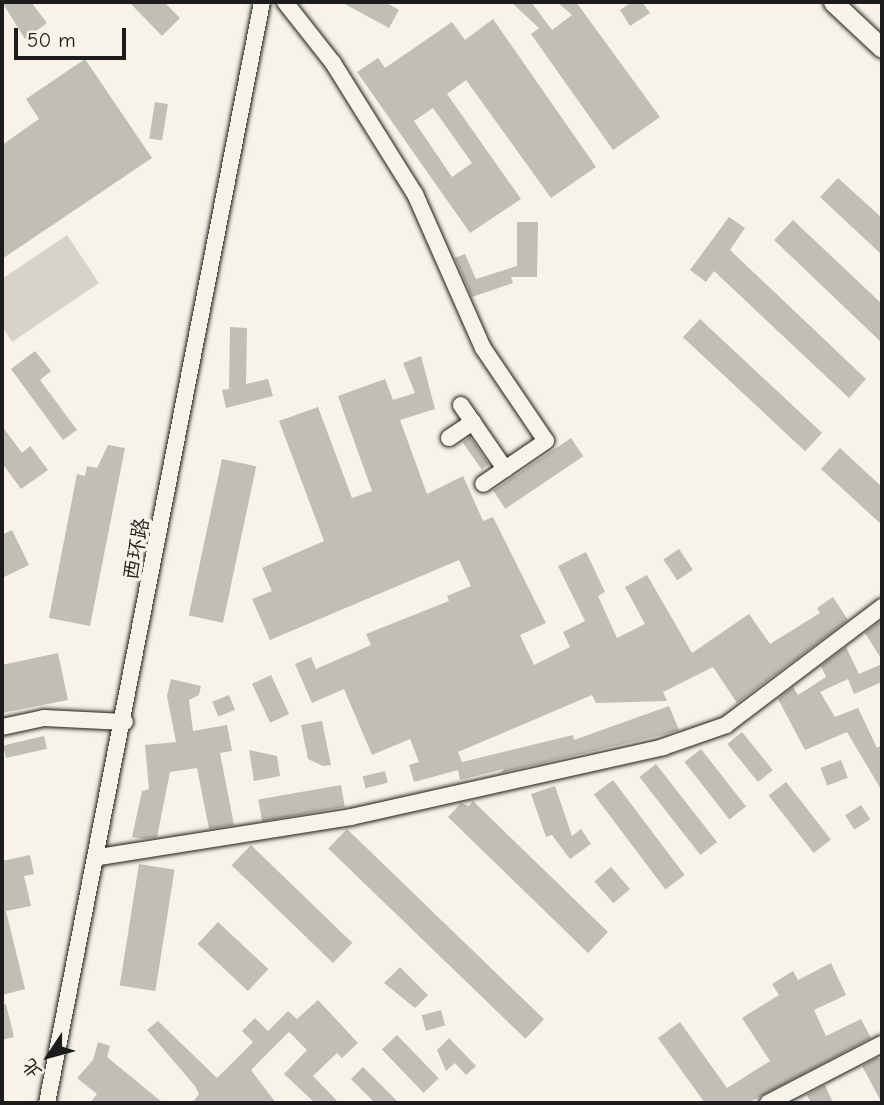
<!DOCTYPE html>
<meta charset="utf-8">
<style>
body{margin:0}
#map{position:relative;width:884px;height:1105px;overflow:hidden;background:#f7f3e8;font-family:"Comic Neue","LXGW WenKai TC",sans-serif}
div>[style]{position:absolute}
.green>*{inset:0;background:#d7d3cb}
.building>*{inset:0;background:#c0beb5;transform-origin:0 0}
.roads{filter:drop-shadow(0 0 2px #1c1c1c) drop-shadow(0 0 2px #1c1c1c)}
.minor>*{height:16px;margin:-8px;padding:0 8px;transform-origin:8px;border-radius:8px;background:#f7f3e8}
.major>*{height:19px;margin:-9.5px;padding:0 9.5px;transform-origin:9.5px;border-radius:9.5px;background:#f7f3e8}
span{translate:-50% -50%;white-space:nowrap;text-align:center;line-height:1.15;-webkit-text-stroke:7px #f7f3e8;paint-order:stroke}
.street-label{font-size:21px;color:#1c1c1c}
.frame{position:absolute;inset:0;border:4px solid #1c1c1c;pointer-events:none}
.north{position:absolute;left:14px;top:1021px;width:70px;height:70px;-webkit-text-stroke:5px #f7f3e8;paint-order:stroke;rotate:234deg;font-size:19px;font-weight:700;line-height:28px;text-align:center;color:#1c1c1c}
.north::after{content:'';display:block;margin:auto;width:24px;height:32px;background:#1c1c1c;clip-path:polygon(50% 0,100% 100%,50% 72%,0 100%)}
.scale{position:absolute;left:14px;top:28px;width:112px;height:32px;box-sizing:border-box;border:4px solid #1c1c1c;border-top:0;padding-left:9px;font-size:21px;line-height:24px;white-space:nowrap;color:#1c1c1c;-webkit-text-stroke:5px #f7f3e8;paint-order:stroke}
</style>
<div id="map">
<div class="green">
<div style="clip-path:polygon(67px 235px,99px 283px,12px 342px,2px 326px,2px 279px)"></div>
</div>
<div class="building">
<div style="clip-path:polygon(2px 2px,31px 2px,47px 23px,25px 39px)"></div>
<div style="clip-path:polygon(129px 2px,164px 2px,180px 18px,162px 36px)"></div>
<div style="clip-path:polygon(341px 2px,385px 2px,399px 10px,389px 28px)"></div>
<div style="clip-path:polygon(511px 2px,531px 2px,552px 30px,572px 15px,557px 2px,576px 2px,660px 117px,613px 150px,531px 34px,539px 28px)"></div>
<div style="clip-path:polygon(632px 2px,642px 2px,650px 13px,630px 26px,620px 10px)"></div>
<div style="clip-path:polygon(evenodd,493px 19px,596px 167px,551px 198px,466px 80px,447px 94px,521px 199px,470px 233px,357px 72px,378px 58px,385px 68px,452px 22px,465px 40px,493px 19px,433px 108px,472px 163px,452px 177px,414px 121px,433px 108px)"></div>
<div style="clip-path:polygon(85px 59px,152px 158px,2px 259px,2px 145px,39px 119px,26px 99px)"></div>
<div style="left:155px;top:102px;width:13px;height:37px;rotate:9deg"></div>
<div style="clip-path:polygon(838px 178px,882px 218px,882px 255px,820px 197px)"></div>
<div style="clip-path:polygon(729px 217px,745px 228px,730px 250px,866px 379px,849px 398px,714px 271px,706px 282px,690px 270px)"></div>
<div style="clip-path:polygon(793px 220px,882px 304px,882px 343px,774px 240px)"></div>
<div style="clip-path:polygon(517px 222px,538px 222px,537px 277px,511px 277px,513px 283px,472px 297px,455px 258px,465px 254px,476px 279px,517px 266px)"></div>
<div style="left:700px;top:319px;width:167px;height:25px;rotate:43deg"></div>
<div style="clip-path:polygon(230px 327px,247px 328px,246px 384px,268px 379px,273px 396px,226px 408px,222px 390px,229px 389px)"></div>
<div style="clip-path:polygon(35px 351px,51px 371px,40px 380px,77px 430px,63px 440px,11px 369px)"></div>
<div style="clip-path:polygon(421px 356px,435px 409px,400px 420px,427px 494px,463px 476px,483px 521px,493px 517px,546px 623px,520px 635px,534px 665px,570px 647px,563px 632px,585px 621px,558px 566px,586px 552px,605px 592px,598px 596px,617px 638px,645px 624px,625px 587px,647px 575px,692px 653px,749px 614px,770px 644px,820px 613px,817px 608px,833px 597px,848px 620px,737px 703px,713px 667px,663px 692px,667px 701px,596px 703px,592px 695px,458px 752px,462px 762px,573px 735px,574px 740px,669px 706px,679px 730px,670px 733px,500px 773px,504px 769px,460px 780px,458px 770px,414px 782px,409px 765px,419px 762px,410px 739px,372px 755px,344px 689px,312px 703px,295px 664px,311px 657px,316px 669px,371px 645px,366px 634px,449px 601px,447px 596px,471px 586px,459px 560px,270px 640px,252px 599px,272px 591px,262px 568px,324px 541px,279px 421px,318px 407px,352px 498px,372px 491px,338px 396px,385px 379px,393px 400px,415px 393px,403px 363px)"></div>
<div style="clip-path:polygon(2px 426px,22px 453px,30px 446px,48px 470px,21px 489px,2px 463px)"></div>
<div style="left:470px;top:437px;width:33px;height:9px;rotate:55deg"></div>
<div style="left:571px;top:438px;width:22px;height:94px;rotate:56deg"></div>
<div style="clip-path:polygon(108px 445px,125px 448px,90px 626px,49px 618px,77px 474px,85px 476px,87px 466px,97px 468px)"></div>
<div style="clip-path:polygon(840px 448px,882px 487px,882px 525px,821px 469px)"></div>
<div style="left:222px;top:459px;width:35px;height:160px;rotate:12deg"></div>
<div style="clip-path:polygon(12px 530px,29px 565px,2px 578px,2px 535px)"></div>
<div style="left:679px;top:549px;width:25px;height:19px;rotate:56deg"></div>
<div style="clip-path:polygon(882px 620px,882px 660px,865px 633px)"></div>
<div style="clip-path:polygon(846px 647px,859px 674px,882px 664px,882px 682px,854px 694px,848px 679px,820px 692px,835px 717px,858px 708px,877px 748px,882px 745px,882px 791px,847px 732px,805px 750px,778px 699px,793px 687px,798px 695px,826px 677px,821px 666px)"></div>
<div style="clip-path:polygon(58px 653px,68px 700px,2px 713px,2px 665px)"></div>
<div style="left:271px;top:675px;width:43px;height:21px;rotate:65deg"></div>
<div style="clip-path:polygon(171px 679px,201px 686px,199px 695px,189px 700px,193px 731px,227px 725px,232px 751px,220px 753px,234px 825px,209px 829px,197px 768px,170px 772px,157px 837px,144px 839px,132px 837px,142px 791px,149px 789px,145px 745px,176px 742px,167px 696px)"></div>
<div style="left:229px;top:695px;width:16px;height:18px;rotate:68deg"></div>
<div style="clip-path:polygon(322px 721px,331px 765px,323px 766px,308px 759px,301px 725px)"></div>
<div style="left:742px;top:732px;width:49px;height:19px;rotate:51deg"></div>
<div style="left:44px;top:736px;width:13px;height:42px;rotate:77deg"></div>
<div style="left:701px;top:749px;width:73px;height:21px;rotate:52deg"></div>
<div style="clip-path:polygon(249px 750px,277px 756px,280px 776px,254px 781px)"></div>
<div style="left:841px;top:760px;width:19px;height:22px;rotate:69deg"></div>
<div style="left:656px;top:764px;width:99px;height:21px;rotate:52deg"></div>
<div style="left:385px;top:771px;width:12px;height:23px;rotate:76deg"></div>
<div style="left:613px;top:780px;width:119px;height:24px;rotate:53deg"></div>
<div style="left:786px;top:782px;width:73px;height:22px;rotate:52deg"></div>
<div style="left:341px;top:785px;width:22px;height:84px;rotate:80deg"></div>
<div style="clip-path:polygon(555px 786px,572px 836px,581px 829px,591px 844px,570px 859px,552px 835px,546px 837px,531px 794px)"></div>
<div style="clip-path:polygon(473px 801px,608px 932px,588px 953px,448px 817px,461px 803px,469px 806px)"></div>
<div style="left:861px;top:805px;width:17px;height:19px;rotate:57deg"></div>
<div style="left:347px;top:829px;width:274px;height:27px;rotate:44deg"></div>
<div style="left:251px;top:845px;width:141px;height:28px;rotate:44deg"></div>
<div style="clip-path:polygon(30px 855px,34px 874px,24px 876px,31px 906px,6px 911px,25px 989px,2px 995px,2px 861px)"></div>
<div style="left:139px;top:864px;width:36px;height:123px;rotate:9deg"></div>
<div style="left:611px;top:867px;width:29px;height:22px;rotate:49deg"></div>
<div style="left:218px;top:922px;width:69px;height:30px;rotate:43deg"></div>
<div style="clip-path:polygon(831px 963px,846px 995px,814px 1010px,826px 1036px,861px 1019px,871px 1038px,748px 1103px,705px 1103px,658px 1038px,680px 1022px,727px 1088px,770px 1061px,742px 1018px,779px 995px,772px 984px,793px 971px,798px 980px)"></div>
<div style="clip-path:polygon(400px 967px,428px 995px,415px 1008px,384px 983px)"></div>
<div style="clip-path:polygon(318px 1000px,358px 1043px,342px 1058px,337px 1053px,313px 1076px,339px 1103px,315px 1103px,284px 1074px,307px 1050px,289px 1032px,251px 1070px,276px 1103px,192px 1103px,199px 1094px,195px 1086px,147px 1030px,158px 1021px,217px 1078px,253px 1042px,242px 1031px,255px 1018px,268px 1031px,288px 1011px,297px 1019px)"></div>
<div style="clip-path:polygon(6px 1004px,14px 1037px,2px 1040px,2px 1005px)"></div>
<div style="left:441px;top:1010px;width:16px;height:20px;rotate:75deg"></div>
<div style="left:397px;top:1035px;width:60px;height:21px;rotate:46deg"></div>
<div style="clip-path:polygon(449px 1038px,476px 1066px,466px 1075px,455px 1063px,446px 1071px,437px 1050px)"></div>
<div style="clip-path:polygon(98px 1042px,110px 1046px,107px 1057px,163px 1103px,90px 1103px,97px 1094px,77px 1078px,93px 1060px)"></div>
<div style="clip-path:polygon(879px 1057px,882px 1063px,882px 1103px,862px 1066px)"></div>
<div style="clip-path:polygon(363px 1067px,399px 1103px,375px 1103px,351px 1079px)"></div>
<div style="clip-path:polygon(825px 1085px,833px 1103px,811px 1103px,807px 1095px)"></div>
</div>
<div class="roads">
<div class="minor">
<div style="left:285px;top:2px;width:78px;rotate:51.8deg"></div>
<div style="left:333px;top:63px;width:155px;rotate:58deg"></div>
<div style="left:415px;top:194px;width:168px;rotate:66.2deg"></div>
<div style="left:483px;top:348px;width:112px;rotate:55.9deg"></div>
<div style="left:546px;top:441px;width:76px;rotate:145.7deg"></div>
<div style="left:461px;top:405px;width:78px;rotate:55.5deg"></div>
<div style="left:449px;top:438px;width:29px;rotate:-34deg"></div>
<div style="left:2px;top:727px;width:43px;rotate:-12.1deg"></div>
<div style="left:44px;top:718px;width:81px;rotate:2.8deg"></div>
<div style="left:99px;top:857px;width:255px;rotate:-9deg"></div>
<div style="left:351px;top:817px;width:320px;rotate:-12.6deg"></div>
<div style="left:663px;top:747px;width:67px;rotate:-19.2deg"></div>
<div style="left:726px;top:725px;width:196px;rotate:-37.1deg"></div>
<div style="left:47px;top:1103px;width:1122px;rotate:-78.95deg"></div>
<div style="left:768px;top:1103px;width:128px;rotate:-27.4deg"></div>
</div>
<div class="major">
<div style="left:833px;top:2px;width:67px;rotate:43.2deg"></div>
</div>
</div>
<div class="street-label">
<span style="left:136px;top:549px;rotate:-79deg">西环路</span>
</div>
<div class="frame"></div>
<div class="north">北</div>
<div class="scale">50 m</div>
</div>
